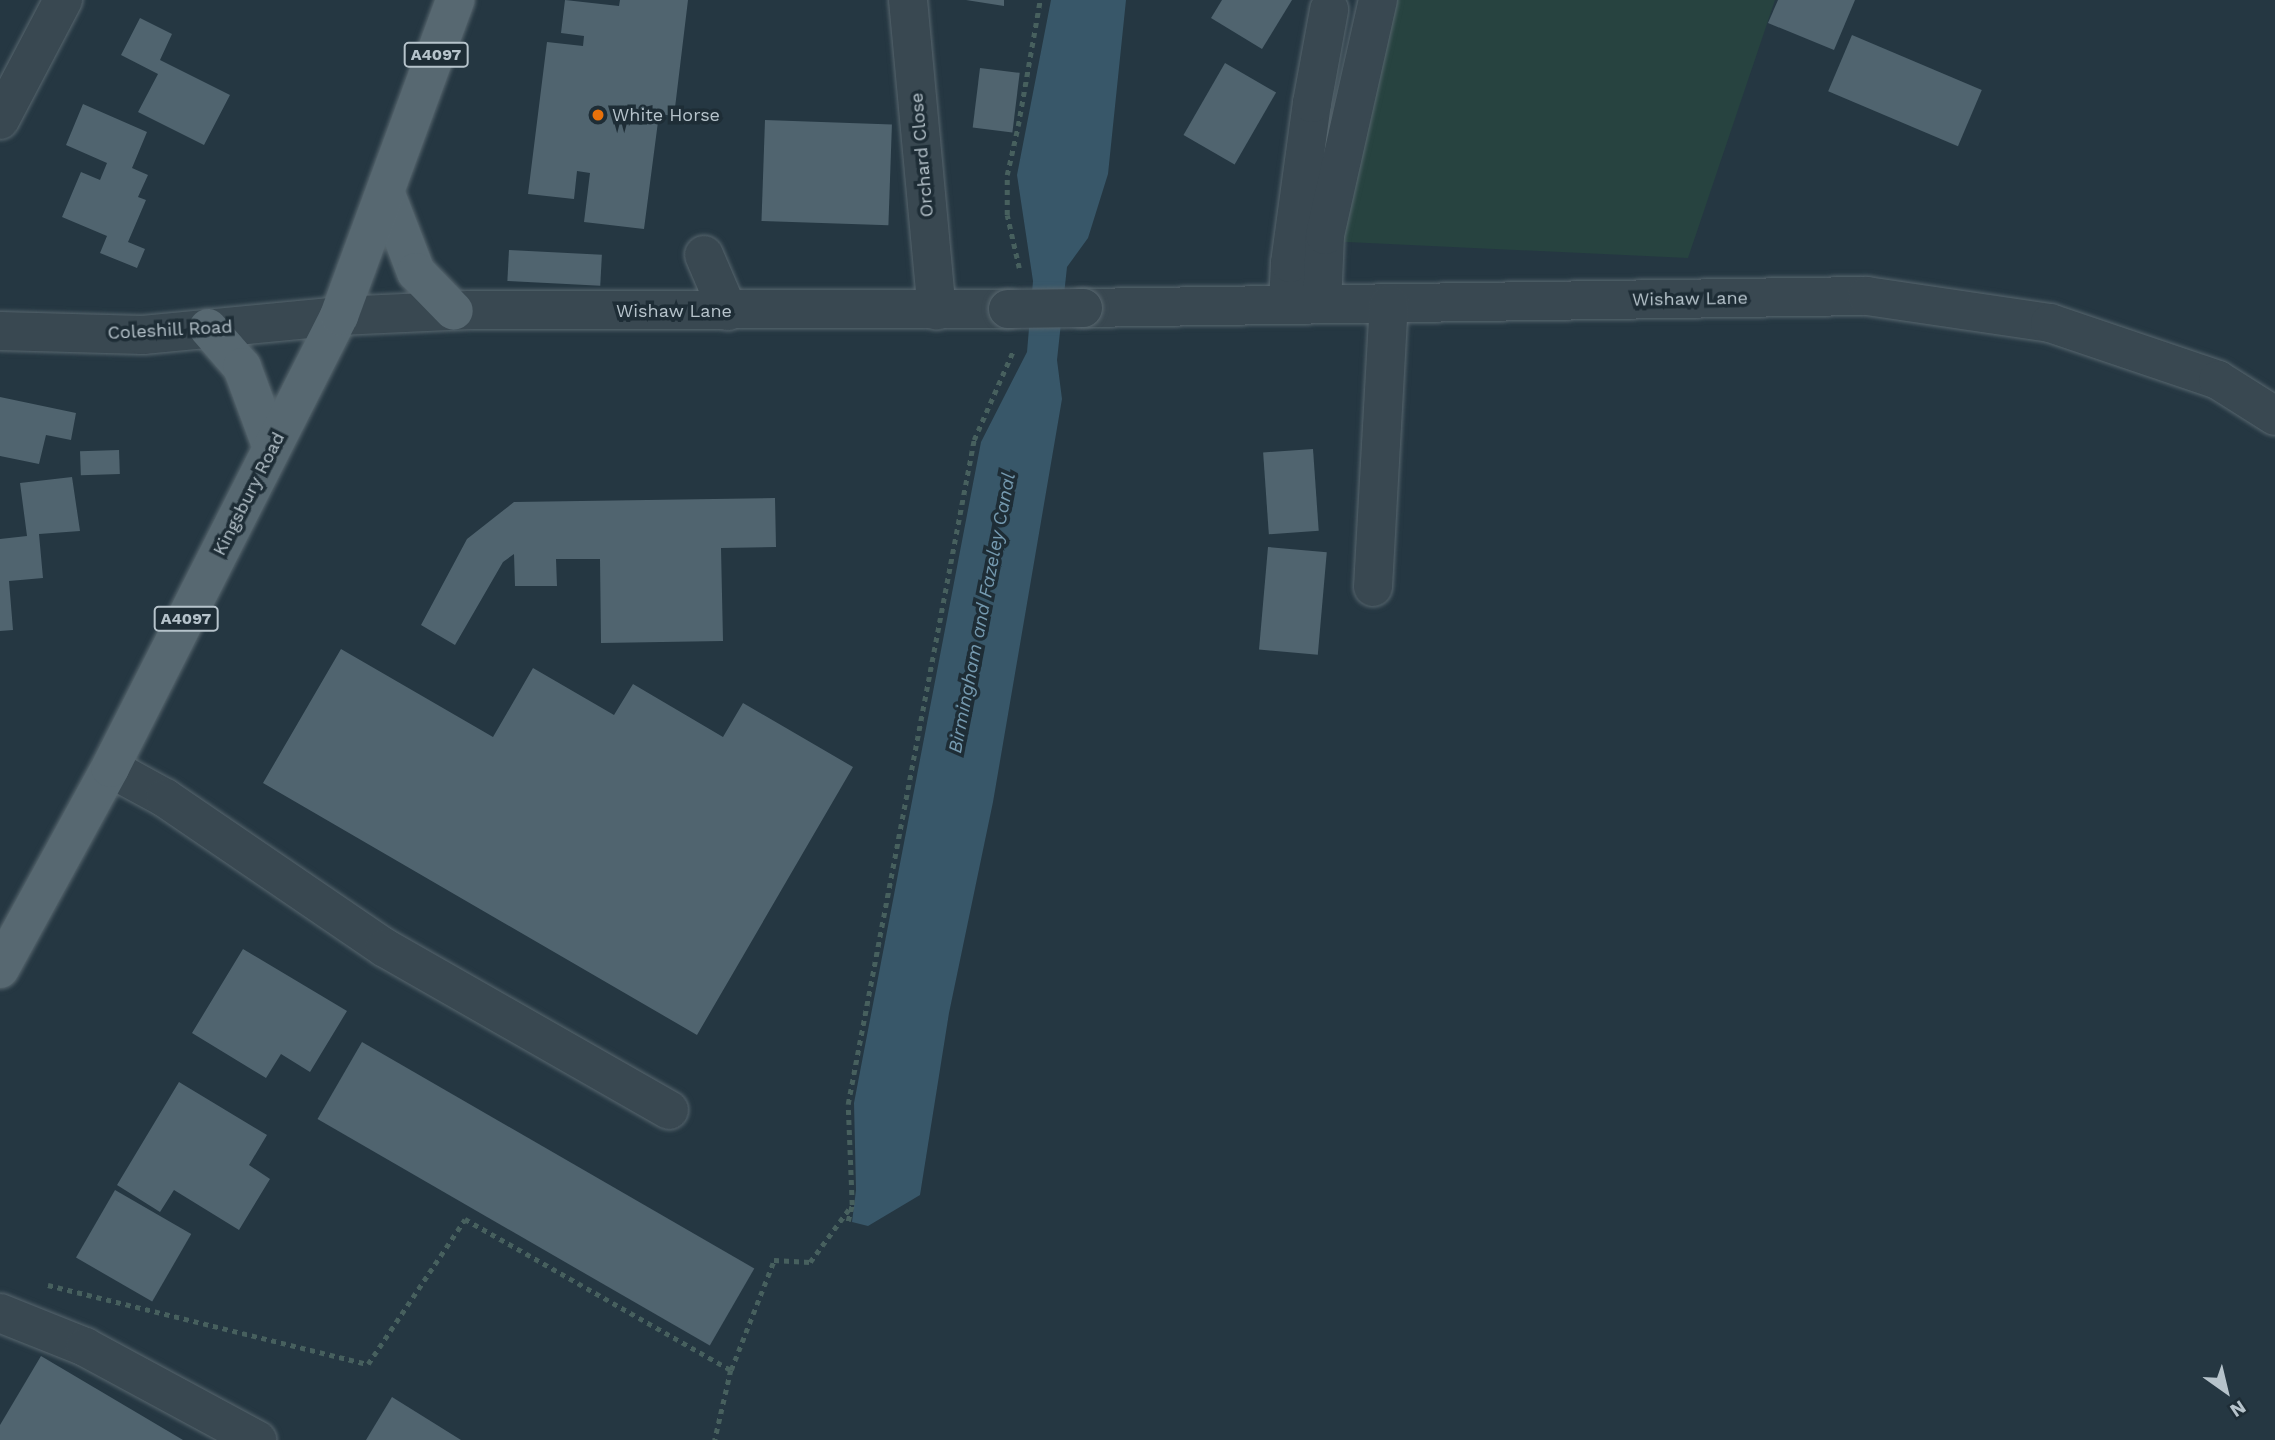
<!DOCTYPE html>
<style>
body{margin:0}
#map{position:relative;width:2275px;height:1440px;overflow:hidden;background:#253742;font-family:"Work Sans",sans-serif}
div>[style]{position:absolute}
.green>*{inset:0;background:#274340}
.water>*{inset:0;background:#385769}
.building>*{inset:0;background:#50646f;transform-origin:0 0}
.path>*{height:4.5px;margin-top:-2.25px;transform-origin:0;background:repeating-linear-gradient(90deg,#47605e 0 5px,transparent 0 10px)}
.roads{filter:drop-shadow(0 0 2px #57666e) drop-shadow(0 0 2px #57666e)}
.minor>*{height:38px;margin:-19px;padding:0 19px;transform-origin:19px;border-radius:19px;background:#394851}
.major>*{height:38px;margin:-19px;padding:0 19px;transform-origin:19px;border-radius:19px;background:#576871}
.bridges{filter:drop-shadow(0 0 2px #57666e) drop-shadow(0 0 2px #57666e)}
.minor-bridge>*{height:38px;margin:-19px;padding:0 19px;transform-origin:19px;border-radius:19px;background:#394851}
.dots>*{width:19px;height:19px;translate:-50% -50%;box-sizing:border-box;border:4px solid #1e2d36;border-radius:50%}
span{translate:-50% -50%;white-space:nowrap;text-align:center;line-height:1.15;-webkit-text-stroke:7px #1e2d36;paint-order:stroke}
.shield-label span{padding:2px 5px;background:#1e2d36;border:2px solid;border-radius:5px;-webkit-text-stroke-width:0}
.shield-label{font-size:16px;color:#b6c3cb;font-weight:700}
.poi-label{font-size:18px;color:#b6c3cb}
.left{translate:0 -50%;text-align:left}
.street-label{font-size:18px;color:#b6c3cb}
.water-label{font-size:19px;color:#759ab0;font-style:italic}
.north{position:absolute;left:2191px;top:1356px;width:70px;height:70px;-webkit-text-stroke:5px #1e2d36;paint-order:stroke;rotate:146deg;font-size:19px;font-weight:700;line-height:28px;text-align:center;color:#b6c3cb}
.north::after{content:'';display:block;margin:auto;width:24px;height:32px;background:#b6c3cb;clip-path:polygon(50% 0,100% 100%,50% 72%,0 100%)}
</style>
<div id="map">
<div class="green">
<div style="clip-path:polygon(1371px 0,1775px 0,1688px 258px,1326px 241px)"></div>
</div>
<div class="water">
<div style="clip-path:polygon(1051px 0,1126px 0,1108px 174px,1088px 238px,1067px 267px,1057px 360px,1062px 399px,993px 802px,949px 1013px,920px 1195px,868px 1226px,852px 1222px,856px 1190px,854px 1103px,981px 442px,1027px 352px,1033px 281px,1017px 175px)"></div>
</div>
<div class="building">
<div style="clip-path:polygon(565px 0,619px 6px,620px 0,688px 0,674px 116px,659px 114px,644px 229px,584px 222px,590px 173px,577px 171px,574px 199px,528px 194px,547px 42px,583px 46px,584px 36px,561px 33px)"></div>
<div style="clip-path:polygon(966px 0,1004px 0,1004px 6px)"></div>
<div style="clip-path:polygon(1222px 0,1292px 0,1262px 49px,1211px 18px)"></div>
<div style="clip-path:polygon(1778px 0,1855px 0,1834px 50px,1768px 23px)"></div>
<div style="clip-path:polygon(140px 18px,172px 34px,160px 60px,230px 95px,204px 145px,138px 112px,158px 74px,121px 55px)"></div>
<div style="left:1852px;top:35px;width:141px;height:61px;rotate:23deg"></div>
<div style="left:1225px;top:63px;width:59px;height:83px;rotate:30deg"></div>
<div style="left:980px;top:68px;width:40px;height:60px;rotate:7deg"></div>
<div style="clip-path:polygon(83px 104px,147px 132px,132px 168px,148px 175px,138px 197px,146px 200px,128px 242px,145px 249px,137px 268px,100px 253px,107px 236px,62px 217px,81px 172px,100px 180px,107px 163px,66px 145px)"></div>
<div style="left:765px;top:120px;width:127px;height:101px;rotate:2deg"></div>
<div style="left:509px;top:250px;width:93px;height:31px;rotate:3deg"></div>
<div style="clip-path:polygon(0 397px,76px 413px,71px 440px,46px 435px,39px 464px,0 456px)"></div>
<div style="left:1313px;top:449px;width:82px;height:50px;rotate:86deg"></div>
<div style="left:119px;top:450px;width:24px;height:39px;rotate:88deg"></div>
<div style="clip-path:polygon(72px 477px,80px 531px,39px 534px,43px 578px,9px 581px,13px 630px,0 631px,0 539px,27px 536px,20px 483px)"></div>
<div style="clip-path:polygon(775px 498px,776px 547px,721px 548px,723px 641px,601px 643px,600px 559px,556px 559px,557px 586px,515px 586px,514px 554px,503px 562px,455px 645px,421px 625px,467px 539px,514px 502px)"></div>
<div style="left:1268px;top:547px;width:59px;height:103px;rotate:5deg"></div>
<div style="clip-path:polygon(341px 649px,493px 737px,533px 668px,614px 715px,633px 684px,723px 737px,743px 703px,853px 767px,697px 1035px,263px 783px)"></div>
<div style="clip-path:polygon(243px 949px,347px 1011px,310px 1072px,281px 1054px,266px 1078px,192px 1033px)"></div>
<div style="left:362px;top:1042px;width:453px;height:89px;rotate:30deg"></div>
<div style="clip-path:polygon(179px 1082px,267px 1135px,249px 1165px,270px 1179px,239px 1230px,174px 1190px,160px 1212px,117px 1185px)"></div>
<div style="left:115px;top:1190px;width:88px;height:78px;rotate:30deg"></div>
<div style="clip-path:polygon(41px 1356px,183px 1440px,0 1440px,0 1425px)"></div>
<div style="clip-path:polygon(392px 1397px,461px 1440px,366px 1440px)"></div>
</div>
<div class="path">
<div style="left:1019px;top:268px;width:54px;rotate:-102.8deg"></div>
<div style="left:1007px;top:215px;width:40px;rotate:-90deg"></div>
<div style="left:1007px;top:175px;width:50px;rotate:-77.3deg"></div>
<div style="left:1018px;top:126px;width:128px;rotate:-80.1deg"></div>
<div style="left:848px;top:1221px;width:16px;rotate:-76deg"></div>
<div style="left:852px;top:1205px;width:101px;rotate:-92.3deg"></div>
<div style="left:848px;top:1104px;width:676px;rotate:-79.26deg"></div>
<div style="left:974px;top:440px;width:99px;rotate:-66.3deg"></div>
<div style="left:48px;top:1285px;width:330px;rotate:13.9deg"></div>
<div style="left:368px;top:1364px;width:174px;rotate:-56.2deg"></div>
<div style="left:465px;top:1219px;width:306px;rotate:29.6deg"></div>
<div style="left:731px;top:1370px;width:72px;rotate:102.9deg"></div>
<div style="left:731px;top:1370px;width:118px;rotate:-68.6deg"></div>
<div style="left:774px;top:1260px;width:36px;rotate:3deg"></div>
<div style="left:810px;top:1262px;width:66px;rotate:-53.7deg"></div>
</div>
<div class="roads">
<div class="minor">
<div style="left:908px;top:0;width:312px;rotate:84.7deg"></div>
<div style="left:0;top:120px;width:136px;rotate:-62.3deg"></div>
<div style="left:704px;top:255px;width:61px;rotate:66.8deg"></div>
<div style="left:1288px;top:304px;width:41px;rotate:-87.2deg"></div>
<div style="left:1290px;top:263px;width:162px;rotate:-82.2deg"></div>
<div style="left:1312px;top:103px;width:95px;rotate:-79.6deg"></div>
<div style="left:1322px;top:304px;width:69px;rotate:-87.5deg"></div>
<div style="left:1325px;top:235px;width:241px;rotate:-77.3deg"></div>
<div style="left:1083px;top:308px;width:784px;rotate:-0.88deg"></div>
<div style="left:1867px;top:296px;width:185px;rotate:8.4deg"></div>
<div style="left:2050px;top:323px;width:177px;rotate:18.7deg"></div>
<div style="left:2218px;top:380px;width:67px;rotate:32.3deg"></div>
<div style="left:0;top:331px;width:143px;rotate:1.6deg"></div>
<div style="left:143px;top:335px;width:197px;rotate:-5.5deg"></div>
<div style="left:339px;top:316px;width:131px;rotate:-2.6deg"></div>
<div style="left:470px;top:310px;width:538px;rotate:-0.11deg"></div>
<div style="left:1373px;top:587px;width:283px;rotate:-86.8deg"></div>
<div style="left:110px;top:768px;width:63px;rotate:28.6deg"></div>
<div style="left:165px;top:798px;width:266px;rotate:34.3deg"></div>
<div style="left:385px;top:948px;width:327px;rotate:29.7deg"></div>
<div style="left:0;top:1313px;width:92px;rotate:21.8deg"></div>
<div style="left:85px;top:1347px;width:196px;rotate:28.4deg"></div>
</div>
<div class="major">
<div style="left:386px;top:194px;width:84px;rotate:69deg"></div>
<div style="left:416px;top:272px;width:54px;rotate:45.7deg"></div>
<div style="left:208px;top:328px;width:52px;rotate:48.9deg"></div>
<div style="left:242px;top:367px;width:86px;rotate:69.7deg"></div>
<div style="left:0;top:969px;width:229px;rotate:-61.3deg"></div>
<div style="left:110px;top:768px;width:507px;rotate:-63.13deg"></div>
<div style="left:339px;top:316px;width:337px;rotate:-69.8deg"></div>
</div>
</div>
<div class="bridges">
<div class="minor-bridge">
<div style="left:1008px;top:309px;width:75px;rotate:-0.8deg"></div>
</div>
</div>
<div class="dots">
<div style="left:598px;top:115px;background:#e8710a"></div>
</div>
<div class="shield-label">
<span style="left:436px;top:55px">A4097</span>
<span style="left:186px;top:619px">A4097</span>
</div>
<div class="poi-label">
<span class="left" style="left:612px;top:115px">White Horse</span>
</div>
<div class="street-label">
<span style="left:922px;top:155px;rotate:-95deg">Orchard Close</span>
<span style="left:1690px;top:299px;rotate:-1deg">Wishaw Lane</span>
<span style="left:674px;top:311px">Wishaw Lane</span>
<span style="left:170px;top:330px;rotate:-3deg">Coleshill Road</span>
<span style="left:249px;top:494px;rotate:-63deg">Kingsbury Road</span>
</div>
<div class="water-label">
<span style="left:982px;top:613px;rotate:-79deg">Birmingham and Fazeley Canal</span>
</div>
<div class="north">N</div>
</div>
